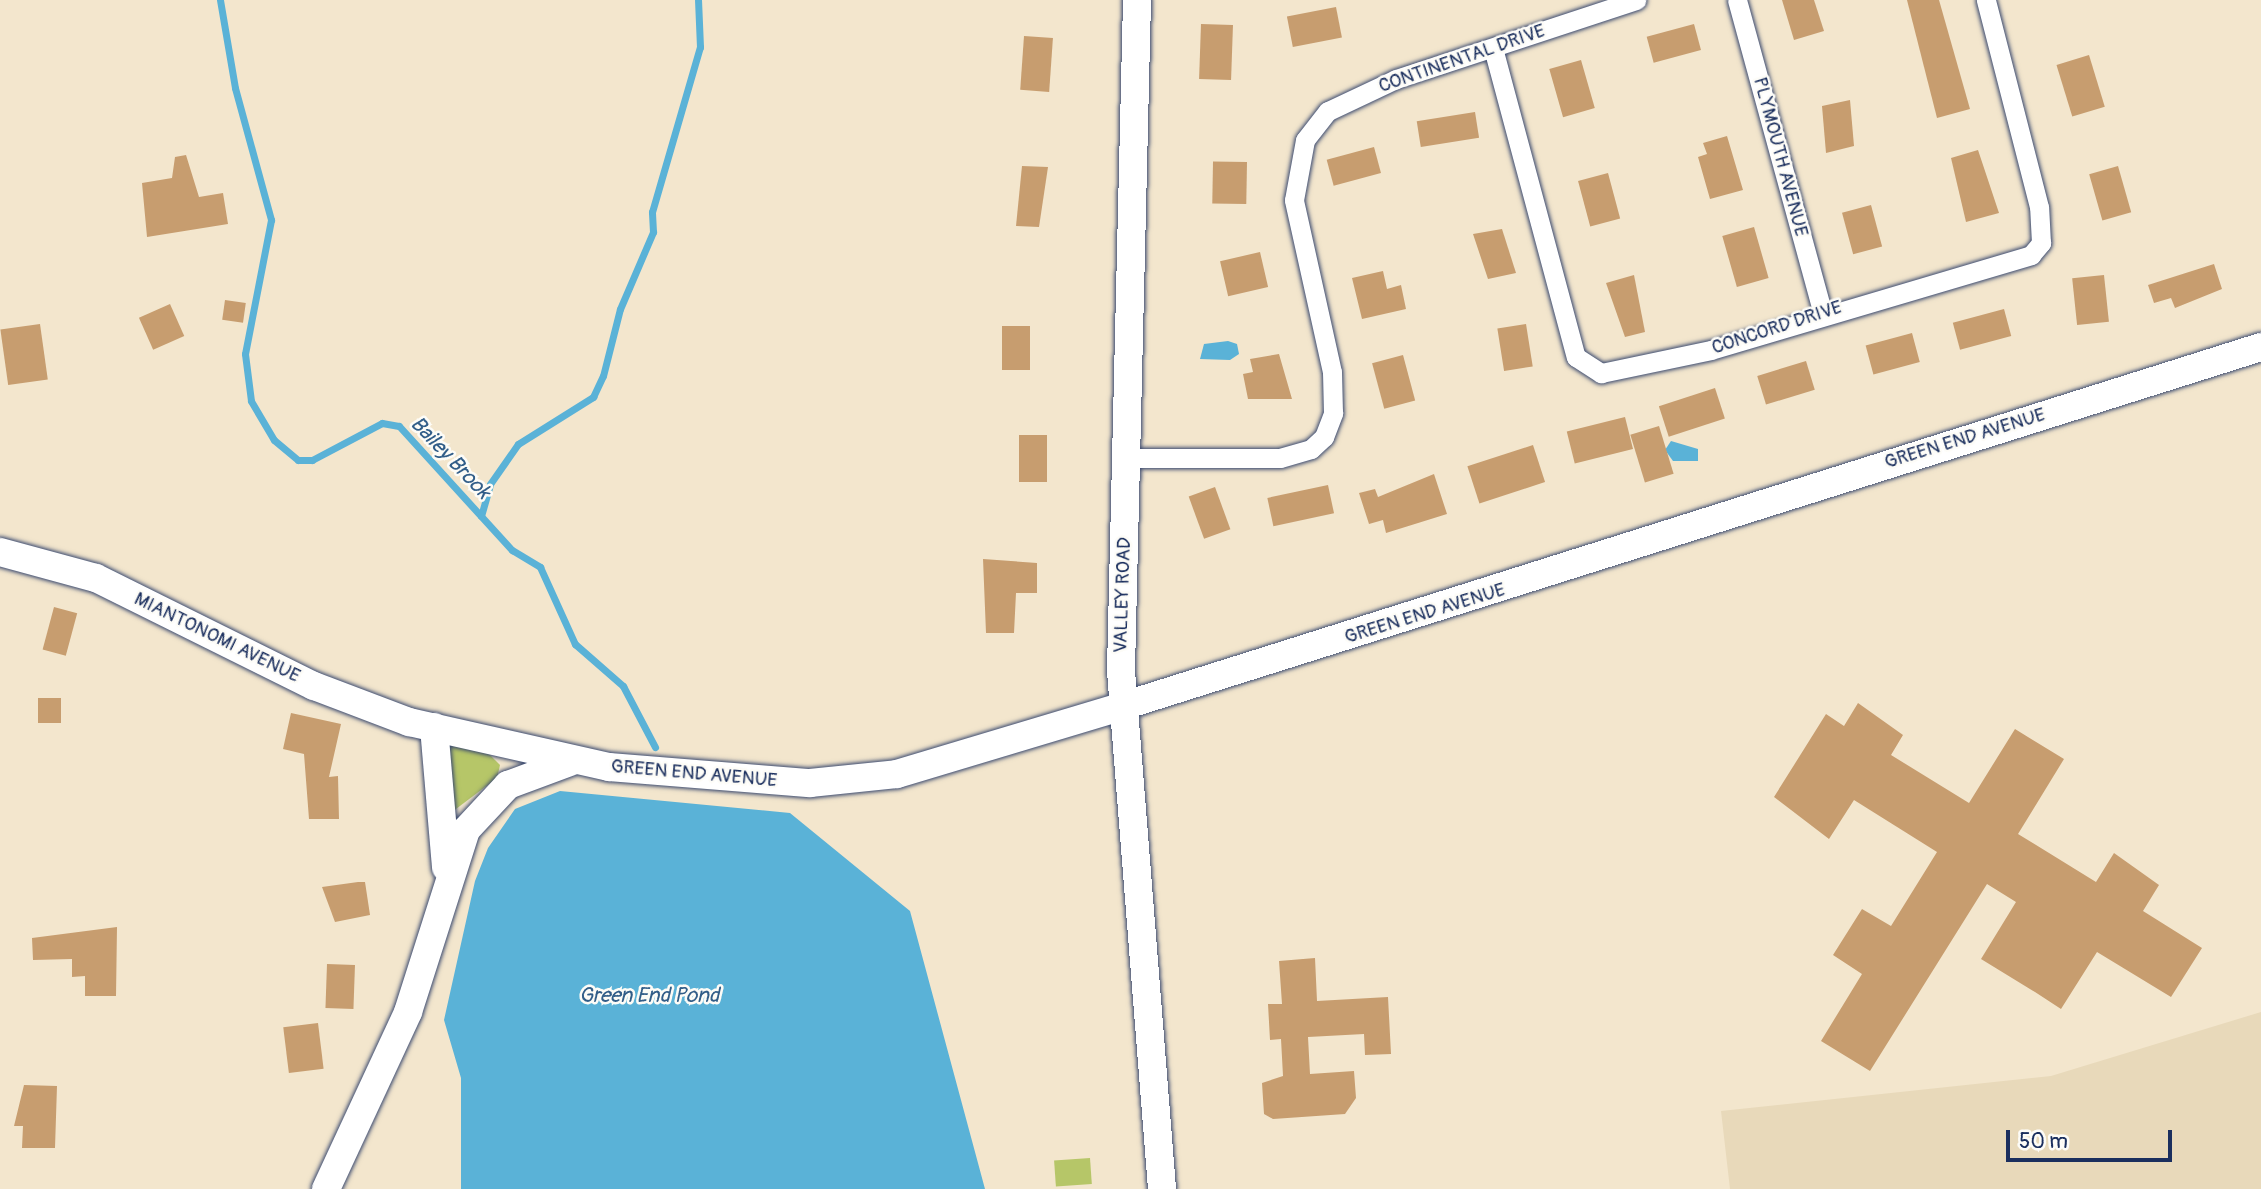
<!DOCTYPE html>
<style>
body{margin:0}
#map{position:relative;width:2261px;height:1189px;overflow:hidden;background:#f3e6cd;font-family:Pangolin,sans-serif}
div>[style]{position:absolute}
.built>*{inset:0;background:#e8d9ba}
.green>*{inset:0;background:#b6c668;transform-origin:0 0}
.water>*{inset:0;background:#5ab2d7}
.stream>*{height:7px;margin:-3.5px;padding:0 3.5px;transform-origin:3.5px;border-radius:3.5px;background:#5ab2d7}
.building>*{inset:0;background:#c79d6f;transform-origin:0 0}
.roads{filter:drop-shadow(0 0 2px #3b4a6f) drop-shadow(0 0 2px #3b4a6f)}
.street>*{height:19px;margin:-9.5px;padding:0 9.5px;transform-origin:9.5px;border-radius:9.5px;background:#fff}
.secondary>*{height:28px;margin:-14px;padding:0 14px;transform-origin:14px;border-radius:14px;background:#fff}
span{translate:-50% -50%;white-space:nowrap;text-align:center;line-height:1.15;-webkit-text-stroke:5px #fdfcf7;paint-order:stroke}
.street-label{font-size:19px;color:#1b2f5e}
.water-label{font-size:21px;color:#315d88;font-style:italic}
.scale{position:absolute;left:2006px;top:1130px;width:166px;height:32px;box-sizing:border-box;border:4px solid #1b2f5e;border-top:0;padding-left:9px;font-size:21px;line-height:24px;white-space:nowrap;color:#1b2f5e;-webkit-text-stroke:5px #fdfcf7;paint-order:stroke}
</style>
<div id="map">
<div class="built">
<div style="clip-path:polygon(2261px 1012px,2261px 1189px,1730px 1189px,1721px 1111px,2051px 1076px)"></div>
</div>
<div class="green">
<div style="clip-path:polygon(447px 744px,487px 752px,500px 765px,497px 778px,452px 812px)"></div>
<div style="left:1090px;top:1158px;width:26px;height:36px;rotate:86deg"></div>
</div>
<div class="water">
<div style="clip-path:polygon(1228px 341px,1237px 344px,1239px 354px,1230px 360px,1200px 359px,1204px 344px)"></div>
<div style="clip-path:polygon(1671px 441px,1698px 449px,1698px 461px,1673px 461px,1665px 450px)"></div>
<div style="clip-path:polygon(560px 791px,790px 813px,910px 911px,985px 1189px,461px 1189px,461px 1078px,444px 1020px,475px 881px,488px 848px,515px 809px)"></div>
</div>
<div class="stream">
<div style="left:220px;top:0;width:89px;rotate:80.3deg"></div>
<div style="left:235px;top:88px;width:137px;rotate:74.7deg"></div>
<div style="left:271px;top:220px;width:136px;rotate:101deg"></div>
<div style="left:245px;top:354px;width:47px;rotate:82.7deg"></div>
<div style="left:251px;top:401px;width:45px;rotate:59.5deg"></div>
<div style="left:274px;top:440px;width:31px;rotate:40deg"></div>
<div style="left:298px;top:460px;width:14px"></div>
<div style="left:312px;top:460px;width:79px;rotate:-27.9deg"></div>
<div style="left:382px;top:423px;width:17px;rotate:10deg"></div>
<div style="left:399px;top:426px;width:168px;rotate:47.7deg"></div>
<div style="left:512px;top:550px;width:33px;rotate:31deg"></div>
<div style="left:540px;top:567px;width:85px;rotate:65.6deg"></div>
<div style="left:575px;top:644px;width:64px;rotate:41.2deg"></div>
<div style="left:623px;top:686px;width:69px;rotate:62.3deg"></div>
<div style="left:481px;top:516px;width:33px;rotate:-74deg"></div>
<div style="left:490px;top:484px;width:49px;rotate:-55deg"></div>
<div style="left:518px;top:444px;width:89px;rotate:-32.1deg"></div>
<div style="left:593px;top:397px;width:23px;rotate:-65deg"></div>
<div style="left:603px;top:376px;width:69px;rotate:-75.8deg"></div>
<div style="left:620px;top:309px;width:84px;rotate:-66.8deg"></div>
<div style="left:653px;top:232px;width:20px;rotate:-93deg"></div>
<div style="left:652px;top:212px;width:172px;rotate:-73.8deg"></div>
<div style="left:700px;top:47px;width:47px;rotate:-92.4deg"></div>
</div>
<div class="building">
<div style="clip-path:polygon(1782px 0,1814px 0,1824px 31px,1794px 40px)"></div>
<div style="clip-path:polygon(1907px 0,1939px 0,1970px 109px,1937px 118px)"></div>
<div style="left:1336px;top:7px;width:31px;height:50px;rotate:79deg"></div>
<div style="left:1201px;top:24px;width:32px;height:55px;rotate:2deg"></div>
<div style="left:1694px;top:24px;width:27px;height:49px;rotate:75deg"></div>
<div style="left:1024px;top:36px;width:29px;height:54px;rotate:4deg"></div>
<div style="left:2089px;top:55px;width:54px;height:34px;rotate:73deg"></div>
<div style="left:1581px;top:60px;width:50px;height:33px;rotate:74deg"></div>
<div style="clip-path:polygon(1850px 100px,1854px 146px,1826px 153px,1822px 106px)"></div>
<div style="left:1475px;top:112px;width:26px;height:59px;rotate:81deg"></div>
<div style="clip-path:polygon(1727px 136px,1743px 190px,1710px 199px,1698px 157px,1707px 154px,1703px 143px)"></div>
<div style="left:1374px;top:147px;width:27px;height:49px;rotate:75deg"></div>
<div style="clip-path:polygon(1978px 150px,1999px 213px,1966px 222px,1951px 158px)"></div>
<div style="clip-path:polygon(186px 155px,199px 197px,223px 193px,228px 224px,147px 237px,142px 183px,172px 178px,175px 157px)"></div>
<div style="left:1247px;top:162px;width:42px;height:34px;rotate:91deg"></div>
<div style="clip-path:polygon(1022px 166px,1048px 167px,1039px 227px,1016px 226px)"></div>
<div style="left:2118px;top:166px;width:48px;height:30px;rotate:74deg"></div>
<div style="left:1608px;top:173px;width:47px;height:31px;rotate:75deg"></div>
<div style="left:1871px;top:205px;width:43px;height:30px;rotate:75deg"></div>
<div style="left:1754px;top:227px;width:53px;height:33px;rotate:74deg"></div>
<div style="clip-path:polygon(1502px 229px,1516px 273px,1488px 279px,1473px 234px)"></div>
<div style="left:1260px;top:252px;width:36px;height:41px;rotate:77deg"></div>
<div style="clip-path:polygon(2214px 264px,2222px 289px,2175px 308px,2171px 298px,2154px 303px,2148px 285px)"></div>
<div style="clip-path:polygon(1383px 271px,1387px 289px,1401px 285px,1406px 309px,1362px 319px,1352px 278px)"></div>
<div style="clip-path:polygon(1634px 275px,1645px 332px,1625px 337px,1606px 283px)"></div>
<div style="left:2104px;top:275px;width:47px;height:32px;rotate:84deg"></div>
<div style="left:225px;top:300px;width:21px;height:20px;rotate:8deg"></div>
<div style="left:170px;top:304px;width:35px;height:34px;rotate:66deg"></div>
<div style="left:2004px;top:309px;width:28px;height:53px;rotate:75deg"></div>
<div style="left:40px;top:324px;width:56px;height:40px;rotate:82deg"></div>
<div style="left:1526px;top:324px;width:43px;height:29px;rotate:81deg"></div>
<div style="left:1002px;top:326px;width:28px;height:44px"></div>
<div style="left:1912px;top:333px;width:30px;height:48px;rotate:75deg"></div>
<div style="clip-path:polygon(1279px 354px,1292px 399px,1248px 399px,1243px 374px,1253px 372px,1250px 359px)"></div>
<div style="left:1403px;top:355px;width:47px;height:32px;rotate:75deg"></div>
<div style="left:1806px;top:361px;width:30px;height:51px;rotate:73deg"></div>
<div style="left:1715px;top:388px;width:32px;height:59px;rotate:72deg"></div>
<div style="left:1625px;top:417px;width:33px;height:60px;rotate:76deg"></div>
<div style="left:1659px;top:426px;width:50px;height:30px;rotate:73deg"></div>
<div style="left:1019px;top:435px;width:28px;height:47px"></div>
<div style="left:1533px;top:445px;width:39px;height:69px;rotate:72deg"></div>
<div style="clip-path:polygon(1434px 474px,1447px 514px,1386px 533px,1383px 520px,1369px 524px,1359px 493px,1375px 489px,1378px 497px)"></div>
<div style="left:1328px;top:485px;width:29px;height:62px;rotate:78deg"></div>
<div style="left:1215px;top:487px;width:45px;height:28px;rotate:70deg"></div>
<div style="clip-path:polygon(983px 559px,1037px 563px,1037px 593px,1016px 593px,1014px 633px,986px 633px)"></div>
<div style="left:54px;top:607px;width:24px;height:44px;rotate:15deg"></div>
<div style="left:38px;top:698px;width:23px;height:25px"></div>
<div style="clip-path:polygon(1858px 703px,1903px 735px,1891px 755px,1969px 803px,2015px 729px,2064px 759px,2018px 834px,2096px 882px,2114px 853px,2159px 885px,2143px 911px,2202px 948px,2171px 997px,2097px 952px,2061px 1009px,2035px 992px,1981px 959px,2016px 902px,1987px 884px,1870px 1071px,1821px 1041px,1862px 974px,1833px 955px,1862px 909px,1891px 926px,1937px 852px,1854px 800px,1829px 839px,1774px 797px,1826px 714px,1844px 726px)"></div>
<div style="clip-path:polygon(291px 713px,341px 724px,329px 777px,338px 776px,339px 819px,309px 819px,304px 754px,283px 749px)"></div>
<div style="clip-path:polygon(358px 882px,365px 882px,370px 915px,335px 922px,322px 887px)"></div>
<div style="clip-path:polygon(117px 927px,116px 996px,85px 996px,85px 976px,72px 977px,72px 959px,33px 960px,32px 938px)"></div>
<div style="clip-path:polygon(1315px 958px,1317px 1001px,1388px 997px,1391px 1054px,1365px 1055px,1364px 1034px,1308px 1037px,1310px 1074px,1354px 1071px,1356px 1098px,1345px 1114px,1273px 1119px,1264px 1114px,1262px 1083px,1283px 1076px,1281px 1039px,1270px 1040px,1268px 1004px,1282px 1004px,1279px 961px)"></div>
<div style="left:327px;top:964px;width:28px;height:44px;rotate:2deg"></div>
<div style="left:318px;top:1023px;width:46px;height:35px;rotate:83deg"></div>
<div style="clip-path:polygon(24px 1085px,57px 1086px,55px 1148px,22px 1148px,23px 1126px,14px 1126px)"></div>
</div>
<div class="roads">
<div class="street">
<div style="left:1737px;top:0;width:326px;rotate:74.7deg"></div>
<div style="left:1493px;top:48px;width:320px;rotate:75deg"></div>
<div style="left:1576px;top:357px;width:30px;rotate:33deg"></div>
<div style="left:1601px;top:373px;width:112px;rotate:-11.8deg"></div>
<div style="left:1711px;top:350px;width:334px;rotate:-16.5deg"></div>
<div style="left:2031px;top:255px;width:16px;rotate:-50deg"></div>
<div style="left:2041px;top:243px;width:36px;rotate:-93deg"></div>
<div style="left:2039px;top:207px;width:214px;rotate:-104.4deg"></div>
<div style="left:1127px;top:458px;width:153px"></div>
<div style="left:1280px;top:458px;width:32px;rotate:-16deg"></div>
<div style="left:1311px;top:449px;width:18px;rotate:-43deg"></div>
<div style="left:1324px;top:437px;width:26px;rotate:-69deg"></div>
<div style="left:1333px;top:413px;width:41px;rotate:-91.4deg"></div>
<div style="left:1332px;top:372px;width:176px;rotate:-102.5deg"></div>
<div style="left:1294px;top:200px;width:61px;rotate:-79.6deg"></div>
<div style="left:1305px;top:140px;width:37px;rotate:-52deg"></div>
<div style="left:1328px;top:111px;width:75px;rotate:-25.2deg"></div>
<div style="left:1396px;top:79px;width:253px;rotate:-18.2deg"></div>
</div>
<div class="secondary">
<div style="left:1137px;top:0;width:671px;rotate:91.37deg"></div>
<div style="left:1121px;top:671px;width:520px;rotate:85.47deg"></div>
<div style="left:0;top:552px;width:99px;rotate:15.2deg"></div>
<div style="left:96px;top:578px;width:243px;rotate:26.4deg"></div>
<div style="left:314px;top:686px;width:102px;rotate:20.8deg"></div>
<div style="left:409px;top:722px;width:205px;rotate:12.7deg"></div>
<div style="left:609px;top:767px;width:202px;rotate:4.6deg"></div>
<div style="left:810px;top:783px;width:87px;rotate:-5.9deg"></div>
<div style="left:897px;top:774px;width:236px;rotate:-16.7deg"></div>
<div style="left:1123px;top:706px;width:1193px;rotate:-17.51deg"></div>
<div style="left:434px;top:727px;width:141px;rotate:85.1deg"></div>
<div style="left:326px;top:1189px;width:195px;rotate:-65.1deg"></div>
<div style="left:408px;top:1012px;width:191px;rotate:-72.3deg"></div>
<div style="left:466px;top:830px;width:62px;rotate:-47deg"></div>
<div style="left:508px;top:785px;width:66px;rotate:-20.4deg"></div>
</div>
</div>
<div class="street-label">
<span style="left:1462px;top:59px;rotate:-19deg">CONTINENTAL DRIVE</span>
<span style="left:1780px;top:157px;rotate:75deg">PLYMOUTH AVENUE</span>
<span style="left:1777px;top:328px;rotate:-18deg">CONCORD DRIVE</span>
<span style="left:1965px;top:439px;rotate:-17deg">GREEN END AVENUE</span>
<span style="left:1123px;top:595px;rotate:-88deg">VALLEY ROAD</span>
<span style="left:1425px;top:614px;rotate:-17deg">GREEN END AVENUE</span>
<span style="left:217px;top:638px;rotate:26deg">MIANTONOMI AVENUE</span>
<span style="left:694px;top:774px;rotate:5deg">GREEN END AVENUE</span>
</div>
<div class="water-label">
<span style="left:450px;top:458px;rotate:46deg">Bailey Brook</span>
<span style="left:649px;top:996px">Green End Pond</span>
</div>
<div class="scale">50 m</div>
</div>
